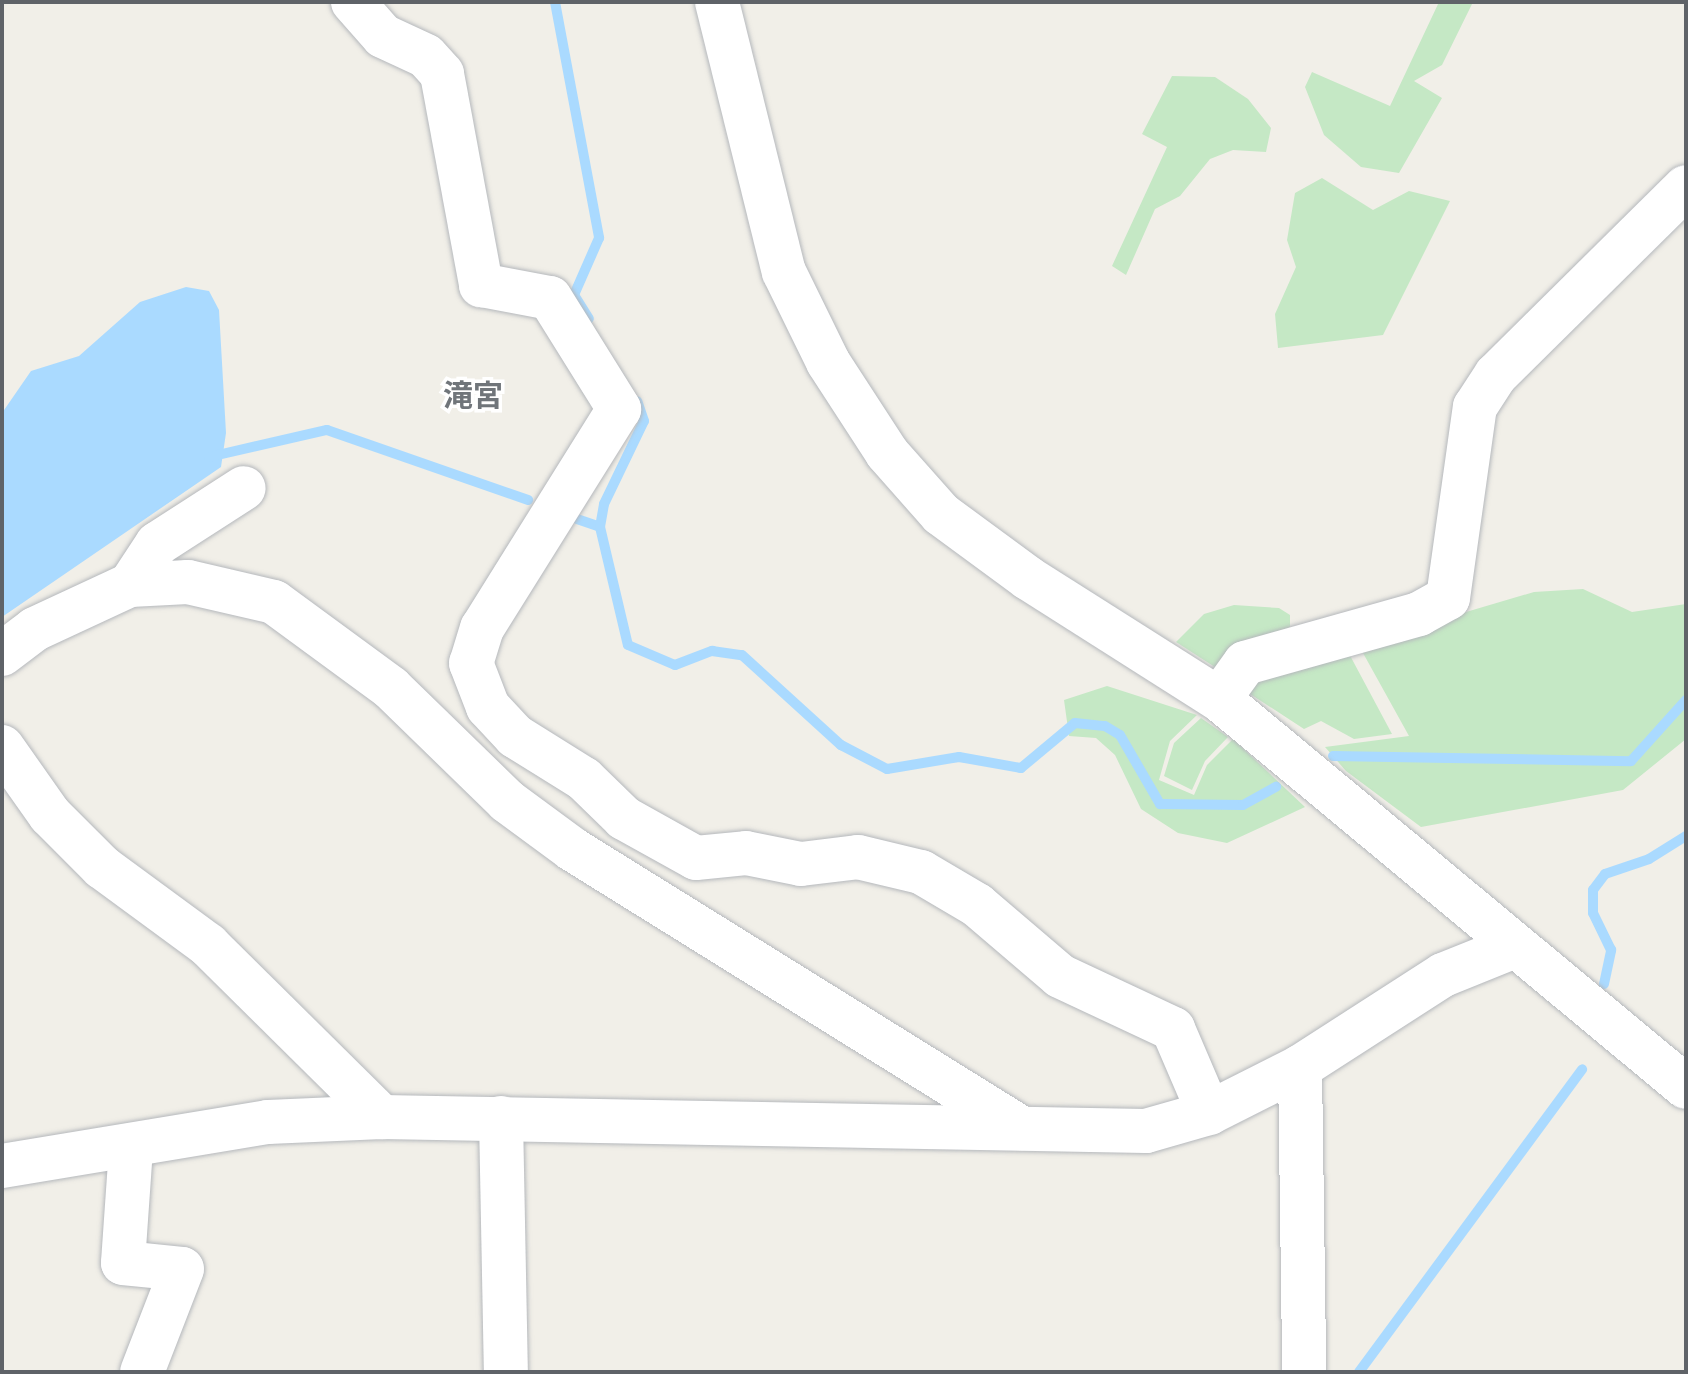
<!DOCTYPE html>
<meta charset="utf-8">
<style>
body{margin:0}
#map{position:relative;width:1688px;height:1374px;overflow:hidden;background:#f1efe8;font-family:Arial,"Noto Sans JP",sans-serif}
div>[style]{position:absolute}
.green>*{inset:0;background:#c5e8c5}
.water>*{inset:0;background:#aadaff}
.stream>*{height:10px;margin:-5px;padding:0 5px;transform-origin:5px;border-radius:5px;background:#aadaff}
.roads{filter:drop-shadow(0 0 2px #b5b8bc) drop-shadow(0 0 2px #b5b8bc)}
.minor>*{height:44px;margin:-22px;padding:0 22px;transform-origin:22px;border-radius:22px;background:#fff}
span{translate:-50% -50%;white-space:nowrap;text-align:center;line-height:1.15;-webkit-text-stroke:7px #fff;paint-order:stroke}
.quarter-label{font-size:30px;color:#70757a;font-weight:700}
.frame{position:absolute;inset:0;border:4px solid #5f6368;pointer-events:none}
</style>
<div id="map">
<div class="green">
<div style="clip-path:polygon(1439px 2px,1473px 2px,1442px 65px,1414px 81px,1442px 98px,1399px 173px,1361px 167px,1324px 135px,1305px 87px,1312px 72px,1390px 106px)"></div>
<div style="clip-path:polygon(1172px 76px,1215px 77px,1248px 99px,1271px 128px,1266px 152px,1233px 150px,1210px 159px,1180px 196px,1155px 209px,1126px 275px,1112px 266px,1167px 147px,1142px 134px)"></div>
<div style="clip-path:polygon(1322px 178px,1373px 210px,1409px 191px,1450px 201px,1383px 335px,1278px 348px,1275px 314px,1296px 267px,1287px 240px,1295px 193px)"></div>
<div style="clip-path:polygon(1583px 589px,1632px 612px,1686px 604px,1686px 739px,1623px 790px,1421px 827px,1346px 771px,1325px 747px,1409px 736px,1358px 644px,1534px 592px)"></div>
<div style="clip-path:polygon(1234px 605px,1279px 608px,1290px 615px,1290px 627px,1221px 671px,1176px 642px,1204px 614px)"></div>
<div style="clip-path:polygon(1346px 648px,1392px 734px,1354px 739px,1321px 721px,1304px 729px,1241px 688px)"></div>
<div style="clip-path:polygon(1107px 686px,1197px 715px,1170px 741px,1159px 780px,1194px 795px,1207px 765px,1233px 739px,1305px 807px,1227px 843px,1178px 833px,1141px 809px,1115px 755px,1096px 738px,1069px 736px,1064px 700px)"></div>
<div style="clip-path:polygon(1201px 718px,1228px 737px,1205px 761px,1192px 790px,1164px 776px,1174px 743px)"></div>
</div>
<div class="water">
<div style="clip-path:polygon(186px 287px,209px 291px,219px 310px,226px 433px,221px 467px,2px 617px,2px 413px,31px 371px,79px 356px,140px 302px)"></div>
</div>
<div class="stream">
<div style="left:555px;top:2px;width:240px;rotate:79.4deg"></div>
<div style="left:599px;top:238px;width:62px;rotate:113.7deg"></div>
<div style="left:574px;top:295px;width:28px;rotate:58deg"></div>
<div style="left:209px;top:457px;width:121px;rotate:-12.9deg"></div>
<div style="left:327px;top:430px;width:213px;rotate:19.2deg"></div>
<div style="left:577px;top:519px;width:24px;rotate:19deg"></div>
<div style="left:600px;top:527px;width:121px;rotate:76.7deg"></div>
<div style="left:628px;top:645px;width:51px;rotate:23.1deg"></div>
<div style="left:675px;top:665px;width:40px;rotate:-21deg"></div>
<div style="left:712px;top:651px;width:30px;rotate:8deg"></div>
<div style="left:742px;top:655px;width:134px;rotate:42.3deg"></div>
<div style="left:841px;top:745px;width:52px;rotate:27.6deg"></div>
<div style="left:887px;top:769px;width:73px;rotate:-9.5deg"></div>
<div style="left:959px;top:757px;width:63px;rotate:10.1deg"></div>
<div style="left:1021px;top:768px;width:70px;rotate:-39.8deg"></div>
<div style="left:1075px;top:723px;width:30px;rotate:6deg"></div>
<div style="left:1105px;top:726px;width:17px;rotate:31deg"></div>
<div style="left:1120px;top:735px;width:80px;rotate:59.9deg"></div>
<div style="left:1160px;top:804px;width:83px;rotate:0.7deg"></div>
<div style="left:1243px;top:805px;width:38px;rotate:-29deg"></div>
<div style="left:600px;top:527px;width:23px;rotate:-80deg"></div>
<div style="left:604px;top:504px;width:92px;rotate:-64.3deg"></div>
<div style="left:644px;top:421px;width:21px;rotate:-109deg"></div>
<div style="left:1333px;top:756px;width:298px;rotate:1deg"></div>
<div style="left:1631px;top:761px;width:82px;rotate:-48deg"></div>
<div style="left:1604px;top:984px;width:35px;rotate:-78deg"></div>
<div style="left:1611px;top:950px;width:41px;rotate:-115.9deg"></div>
<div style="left:1593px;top:913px;width:23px;rotate:-90deg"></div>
<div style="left:1593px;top:890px;width:20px;rotate:-53deg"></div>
<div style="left:1605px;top:874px;width:46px;rotate:-18.8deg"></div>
<div style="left:1649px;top:859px;width:44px;rotate:-31.9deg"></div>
<div style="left:1359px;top:1372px;width:376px;rotate:-53.6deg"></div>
</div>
<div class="roads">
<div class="minor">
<div style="left:353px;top:2px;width:45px;rotate:48.6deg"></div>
<div style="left:383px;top:36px;width:47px;rotate:24.9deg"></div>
<div style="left:426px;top:56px;width:24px;rotate:48deg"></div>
<div style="left:442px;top:74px;width:215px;rotate:79.5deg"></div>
<div style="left:481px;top:285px;width:70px;rotate:10.7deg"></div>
<div style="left:550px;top:298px;width:131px;rotate:58.1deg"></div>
<div style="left:619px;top:409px;width:258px;rotate:122deg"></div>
<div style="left:482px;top:628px;width:37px;rotate:107deg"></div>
<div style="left:471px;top:663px;width:47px;rotate:68.9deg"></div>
<div style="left:488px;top:707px;width:40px;rotate:47deg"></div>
<div style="left:515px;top:736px;width:81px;rotate:31.9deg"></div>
<div style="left:584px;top:779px;width:56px;rotate:44.3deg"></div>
<div style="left:624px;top:818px;width:82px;rotate:29.1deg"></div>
<div style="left:696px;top:858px;width:50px;rotate:-5.7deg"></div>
<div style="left:746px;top:853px;width:56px;rotate:11.3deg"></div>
<div style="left:801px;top:864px;width:57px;rotate:-7deg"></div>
<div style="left:858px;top:857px;width:65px;rotate:13.4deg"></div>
<div style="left:921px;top:872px;width:65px;rotate:30.5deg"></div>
<div style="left:977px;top:905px;width:109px;rotate:40.5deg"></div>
<div style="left:1060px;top:976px;width:125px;rotate:25.1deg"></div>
<div style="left:1173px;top:1029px;width:91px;rotate:66.8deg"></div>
<div style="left:717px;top:2px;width:278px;rotate:76.1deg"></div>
<div style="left:784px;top:272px;width:100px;rotate:63.9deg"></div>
<div style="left:828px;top:362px;width:108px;rotate:57deg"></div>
<div style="left:887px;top:453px;width:81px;rotate:48.5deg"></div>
<div style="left:941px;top:514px;width:108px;rotate:36.3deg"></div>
<div style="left:1028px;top:578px;width:226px;rotate:32.4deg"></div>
<div style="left:1219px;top:699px;width:607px;rotate:39.72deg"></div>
<div style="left:130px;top:585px;width:49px;rotate:-56.6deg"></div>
<div style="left:157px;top:544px;width:103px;rotate:-32.8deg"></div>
<div style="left:2px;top:654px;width:41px;rotate:-37.1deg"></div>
<div style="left:35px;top:629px;width:105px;rotate:-24.9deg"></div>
<div style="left:130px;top:585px;width:58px;rotate:-3deg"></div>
<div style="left:188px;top:582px;width:88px;rotate:13.1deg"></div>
<div style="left:274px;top:602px;width:145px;rotate:36.3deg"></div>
<div style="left:391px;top:688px;width:162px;rotate:44.2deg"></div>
<div style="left:507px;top:801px;width:81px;rotate:36.4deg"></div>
<div style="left:572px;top:849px;width:529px;rotate:31.86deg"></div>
<div style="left:1219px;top:699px;width:44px;rotate:-54.2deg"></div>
<div style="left:1245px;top:663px;width:181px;rotate:-15.7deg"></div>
<div style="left:1419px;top:614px;width:33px;rotate:-29deg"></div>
<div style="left:1448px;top:598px;width:193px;rotate:-82deg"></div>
<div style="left:1475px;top:407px;width:38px;rotate:-57deg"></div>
<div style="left:1496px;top:375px;width:267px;rotate:-44.7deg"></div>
<div style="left:2px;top:747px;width:83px;rotate:54.8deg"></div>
<div style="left:50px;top:815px;width:74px;rotate:45deg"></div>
<div style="left:102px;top:867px;width:132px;rotate:36.3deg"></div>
<div style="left:208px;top:945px;width:245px;rotate:44.7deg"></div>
<div style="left:1300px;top:1067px;width:305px;rotate:89.2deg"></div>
<div style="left:501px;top:1118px;width:254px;rotate:88.9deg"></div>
<div style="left:131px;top:1148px;width:115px;rotate:94deg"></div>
<div style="left:123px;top:1263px;width:59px;rotate:5.8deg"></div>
<div style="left:182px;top:1269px;width:110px;rotate:111.2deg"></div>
<div style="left:2px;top:1166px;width:270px;rotate:-9.4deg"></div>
<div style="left:268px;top:1122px;width:114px;rotate:-2.5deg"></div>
<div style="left:382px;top:1117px;width:764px;rotate:1.05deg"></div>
<div style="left:1146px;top:1131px;width:66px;rotate:-15.9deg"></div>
<div style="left:1209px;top:1113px;width:102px;rotate:-26.8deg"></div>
<div style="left:1300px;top:1067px;width:170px;rotate:-32.8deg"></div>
<div style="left:1443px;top:975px;width:78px;rotate:-21.9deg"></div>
</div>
</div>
<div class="quarter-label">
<span style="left:473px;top:396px">滝宮</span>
</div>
<div class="frame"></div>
</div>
